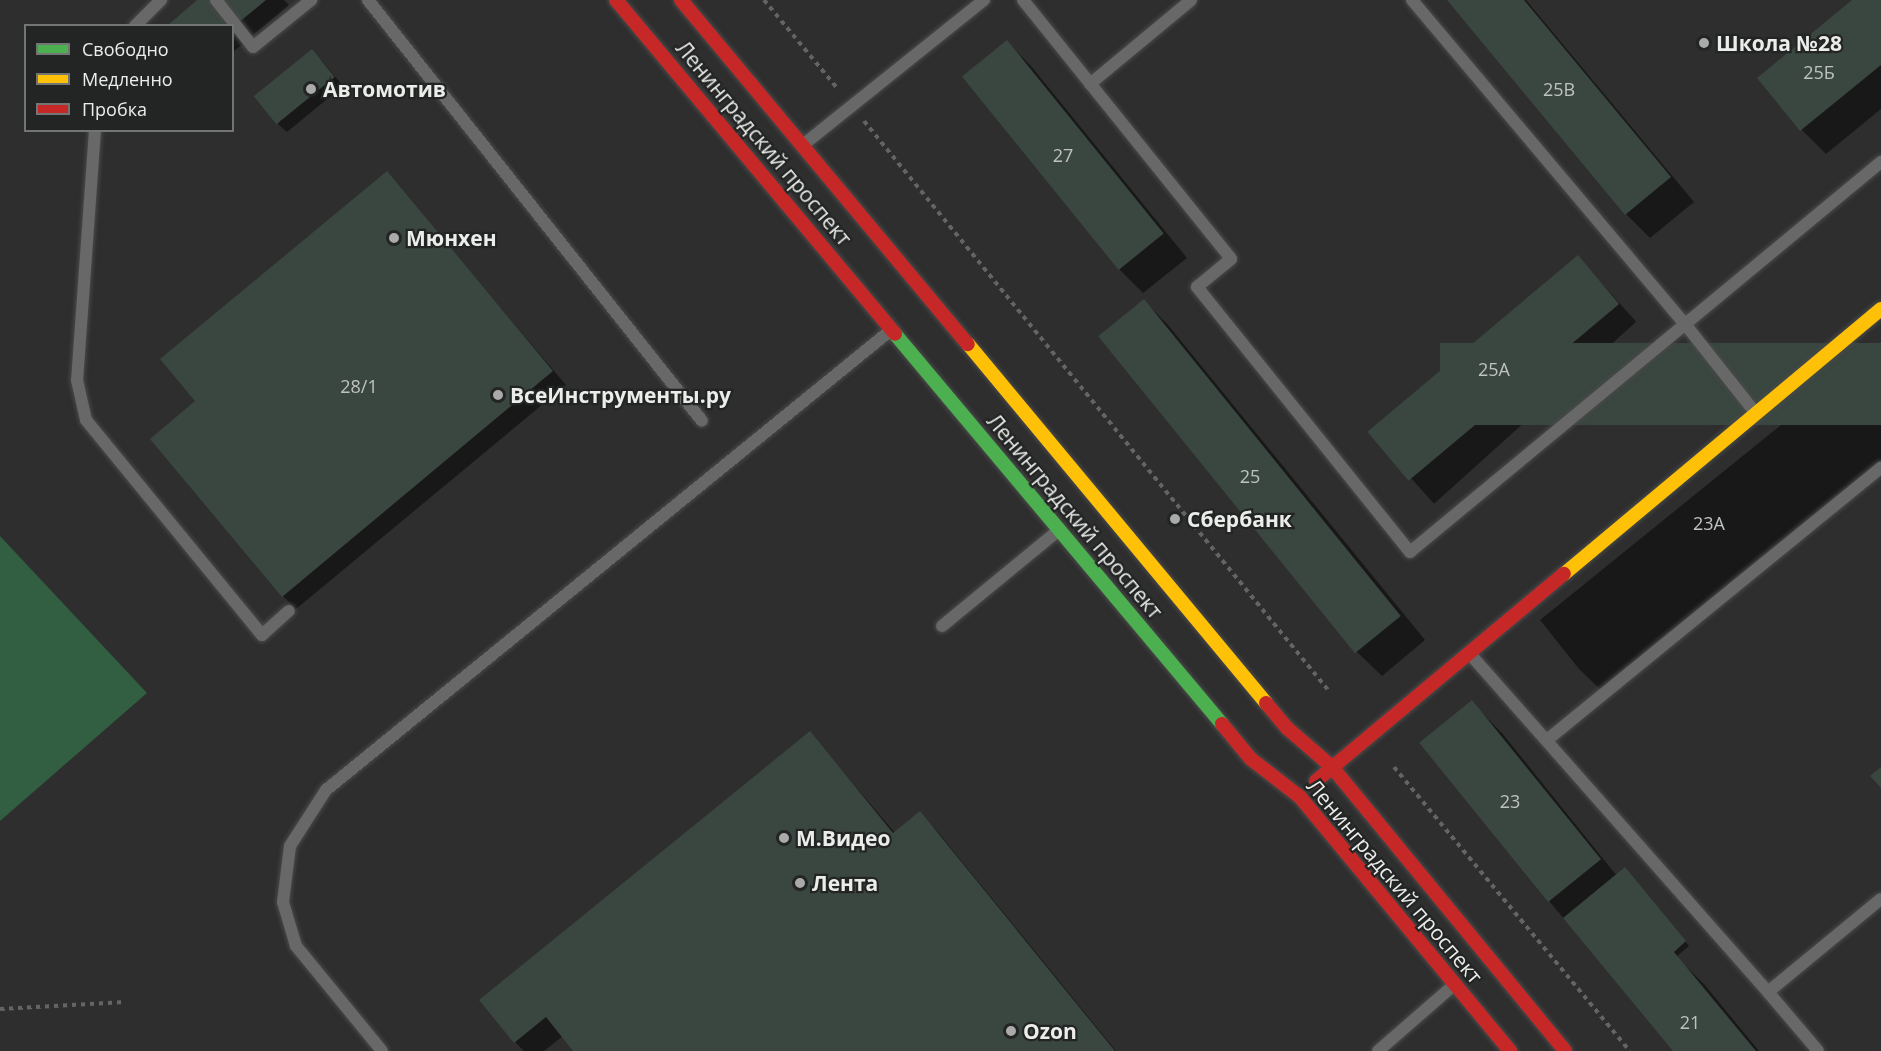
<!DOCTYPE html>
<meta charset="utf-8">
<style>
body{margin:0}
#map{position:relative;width:1881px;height:1051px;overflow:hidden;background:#2e2e2e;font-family:"Open Sans",sans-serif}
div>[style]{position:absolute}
.green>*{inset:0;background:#325e42}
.shadow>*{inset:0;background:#0007;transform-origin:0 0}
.building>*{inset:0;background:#3a4640;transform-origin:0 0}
.path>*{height:4px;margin-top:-2px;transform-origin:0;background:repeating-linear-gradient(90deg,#646464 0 4.5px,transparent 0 9px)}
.roads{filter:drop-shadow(0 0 2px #494a49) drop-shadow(0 0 2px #494a49)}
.lane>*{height:12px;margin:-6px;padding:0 6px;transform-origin:6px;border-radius:6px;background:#686868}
.fast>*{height:14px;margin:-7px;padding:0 7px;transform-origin:7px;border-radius:7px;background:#4caf50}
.slow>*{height:14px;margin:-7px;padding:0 7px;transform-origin:7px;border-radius:7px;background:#ffc107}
.jam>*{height:14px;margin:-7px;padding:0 7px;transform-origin:7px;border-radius:7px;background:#c62828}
.dots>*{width:16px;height:16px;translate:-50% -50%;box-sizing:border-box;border:3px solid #232524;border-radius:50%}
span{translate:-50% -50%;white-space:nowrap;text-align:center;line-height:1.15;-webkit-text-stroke:4.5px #232524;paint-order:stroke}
.number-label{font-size:18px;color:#bfc3c0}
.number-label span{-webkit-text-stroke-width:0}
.poi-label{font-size:21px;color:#ebedeb;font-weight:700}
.left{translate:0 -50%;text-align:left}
.street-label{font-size:21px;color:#ebedeb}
.legend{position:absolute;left:24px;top:24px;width:210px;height:108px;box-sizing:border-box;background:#232524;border:2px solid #737574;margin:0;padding:8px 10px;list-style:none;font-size:18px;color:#ebedeb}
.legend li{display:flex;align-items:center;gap:12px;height:30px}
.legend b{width:30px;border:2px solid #737574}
</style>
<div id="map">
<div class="green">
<div style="clip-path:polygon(0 536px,147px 693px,0 821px)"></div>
</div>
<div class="shadow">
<div style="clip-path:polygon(199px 0,284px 0,289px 5px,232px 53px,232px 26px)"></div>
<div style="clip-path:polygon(1449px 0,1526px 0,1694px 202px,1650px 238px,1626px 214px)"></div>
<div style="clip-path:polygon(1855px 0,1881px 0,1881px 109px,1826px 154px,1802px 130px,1759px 79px)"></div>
<div style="clip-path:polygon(1007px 42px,1031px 66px,1187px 258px,1143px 293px,1119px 269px,963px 76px)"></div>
<div style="clip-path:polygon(321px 60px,343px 86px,287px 132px,278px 124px)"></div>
<div style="clip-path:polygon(386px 173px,566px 385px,296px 609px,283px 596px,197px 401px)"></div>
<div style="left:1578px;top:257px;width:87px;height:272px;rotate:48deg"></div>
<div style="clip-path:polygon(1144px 301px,1168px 325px,1425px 640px,1382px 676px,1357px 652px)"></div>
<div style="clip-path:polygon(1881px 344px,1881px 468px,1604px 693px,1579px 669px,1540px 620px)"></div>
<div style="clip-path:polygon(1471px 702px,1502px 733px,1617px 876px,1629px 873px,1689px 946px,1676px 957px,1704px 984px,1759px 1051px,1675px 1051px,1549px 901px)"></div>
<div style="clip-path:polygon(810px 733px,895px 833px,919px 813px,937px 831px,1116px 1051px,575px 1051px,563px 1036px,544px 1051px,524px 1051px,515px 1042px,481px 1000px)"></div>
</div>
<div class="building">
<div style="clip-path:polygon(197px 0,266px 0,232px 28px,232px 26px,167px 26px)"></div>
<div style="clip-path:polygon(1447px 0,1524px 0,1671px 177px,1625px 215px)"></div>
<div style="clip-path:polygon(1852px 0,1881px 0,1881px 65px,1800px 131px,1757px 78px)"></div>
<div style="left:1007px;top:40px;width:249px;height:58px;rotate:51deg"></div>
<div style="left:312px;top:49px;width:36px;height:75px;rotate:51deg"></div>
<div style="clip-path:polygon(387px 171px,553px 371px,282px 597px,150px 439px,195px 401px,160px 359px)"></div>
<div style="left:1578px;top:255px;width:64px;height:275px;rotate:50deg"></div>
<div style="left:1144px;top:299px;width:408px;height:59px;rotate:51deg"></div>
<div style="left:1881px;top:343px;width:82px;height:441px;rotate:90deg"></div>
<div style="left:1472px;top:700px;width:205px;height:68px;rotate:51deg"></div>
<div style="clip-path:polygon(810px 731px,893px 833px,920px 811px,1115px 1051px,573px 1051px,546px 1017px,514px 1043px,479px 1000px)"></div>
<div style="clip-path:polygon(1881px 767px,1881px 788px,1870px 776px)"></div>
<div style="clip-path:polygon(1625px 867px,1686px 941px,1674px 952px,1756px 1051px,1673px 1051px,1563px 918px)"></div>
</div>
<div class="path">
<div style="left:764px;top:0;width:116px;rotate:50.3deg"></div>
<div style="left:864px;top:121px;width:734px;rotate:50.8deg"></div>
<div style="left:1394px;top:767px;width:369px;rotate:50.3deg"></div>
<div style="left:0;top:1009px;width:125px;rotate:-3.2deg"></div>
</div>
<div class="roads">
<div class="lane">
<div style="left:216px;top:0;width:60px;rotate:51.8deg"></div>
<div style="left:253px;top:47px;width:75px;rotate:-39deg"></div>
<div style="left:368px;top:0;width:537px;rotate:51.57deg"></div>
<div style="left:1023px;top:0;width:332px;rotate:51.2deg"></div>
<div style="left:1231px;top:259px;width:44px;rotate:140.5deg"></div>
<div style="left:1197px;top:287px;width:340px;rotate:51.2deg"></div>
<div style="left:1410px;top:552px;width:612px;rotate:-39.63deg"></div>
<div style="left:1412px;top:0;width:424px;rotate:49.9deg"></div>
<div style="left:1685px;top:324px;width:111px;rotate:51.6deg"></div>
<div style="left:135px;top:26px;width:37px;rotate:-45deg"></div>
<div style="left:1090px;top:84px;width:131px;rotate:-39.7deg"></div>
<div style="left:95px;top:130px;width:251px;rotate:94.1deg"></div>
<div style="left:77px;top:380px;width:41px;rotate:77.3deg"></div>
<div style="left:86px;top:420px;width:278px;rotate:50.7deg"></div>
<div style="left:262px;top:635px;width:36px;rotate:-42deg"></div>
<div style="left:803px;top:145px;width:232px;rotate:-38.7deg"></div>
<div style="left:942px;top:626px;width:151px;rotate:-39.4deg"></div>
<div style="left:1470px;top:654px;width:451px;rotate:48.6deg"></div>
<div style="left:1768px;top:992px;width:146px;rotate:-39.5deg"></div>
<div style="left:1547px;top:740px;width:431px;rotate:-39.2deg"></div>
<div style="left:1768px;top:992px;width:77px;rotate:49.7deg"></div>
<div style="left:382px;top:1051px;width:136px;rotate:-129.3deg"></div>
<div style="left:296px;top:946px;width:46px;rotate:-106.5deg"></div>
<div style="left:283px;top:902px;width:56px;rotate:-82.9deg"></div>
<div style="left:290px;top:846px;width:67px;rotate:-57.3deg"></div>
<div style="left:326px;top:790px;width:729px;rotate:-39.15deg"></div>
<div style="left:1378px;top:1051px;width:101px;rotate:-41deg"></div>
</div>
<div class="fast">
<div style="left:895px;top:334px;width:509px;rotate:50.02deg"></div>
</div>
<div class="slow">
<div style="left:968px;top:344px;width:467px;rotate:50.3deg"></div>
<div style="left:1564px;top:574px;width:413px;rotate:-39.9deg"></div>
</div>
<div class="jam">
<div style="left:616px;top:0;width:435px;rotate:50.1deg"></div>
<div style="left:681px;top:0;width:448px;rotate:50.2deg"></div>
<div style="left:1266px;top:703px;width:33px;rotate:50deg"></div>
<div style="left:1287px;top:728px;width:60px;rotate:40.9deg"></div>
<div style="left:1332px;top:767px;width:367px;rotate:50.6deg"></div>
<div style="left:1222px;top:724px;width:45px;rotate:50.4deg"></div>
<div style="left:1251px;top:759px;width:62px;rotate:37.8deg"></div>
<div style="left:1300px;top:797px;width:330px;rotate:50.4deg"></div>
<div style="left:1316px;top:781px;width:323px;rotate:-39.9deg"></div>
</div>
</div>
<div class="dots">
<div style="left:1704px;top:43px;background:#a9aaa9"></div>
<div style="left:311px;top:89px;background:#a9aaa9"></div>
<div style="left:394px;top:238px;background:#a9aaa9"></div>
<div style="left:498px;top:395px;background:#a9aaa9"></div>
<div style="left:1175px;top:519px;background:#a9aaa9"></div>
<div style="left:784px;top:838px;background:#a9aaa9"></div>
<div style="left:800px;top:883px;background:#a9aaa9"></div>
<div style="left:1011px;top:1031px;background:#a9aaa9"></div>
</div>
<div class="number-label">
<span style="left:1819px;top:72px">25Б</span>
<span style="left:1559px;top:89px">25В</span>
<span style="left:1063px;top:155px">27</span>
<span style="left:1494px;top:369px">25А</span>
<span style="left:359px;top:386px">28/1</span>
<span style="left:1250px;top:476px">25</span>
<span style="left:1709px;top:523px">23А</span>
<span style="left:1510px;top:801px">23</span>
<span style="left:1690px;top:1022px">21</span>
</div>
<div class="poi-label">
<span class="left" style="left:1716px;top:43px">Школа №28</span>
<span class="left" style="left:323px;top:89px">Автомотив</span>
<span class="left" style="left:406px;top:238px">Мюнхен</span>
<span class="left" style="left:510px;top:395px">ВсеИнструменты.ру</span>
<span class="left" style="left:1187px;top:519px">Сбербанк</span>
<span class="left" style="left:796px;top:838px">М.Видео</span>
<span class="left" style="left:812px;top:883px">Лента</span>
<span class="left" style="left:1023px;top:1031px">Ozon</span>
</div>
<div class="street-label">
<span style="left:764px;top:143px;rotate:50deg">Ленинградский проспект</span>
<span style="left:1075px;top:516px;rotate:50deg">Ленинградский проспект</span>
<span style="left:1395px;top:881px;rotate:50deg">Ленинградский проспект</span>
</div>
<ul class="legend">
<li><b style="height:8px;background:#4caf50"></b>Свободно</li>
<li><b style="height:8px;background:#ffc107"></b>Медленно</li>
<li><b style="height:8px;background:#c62828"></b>Пробка</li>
</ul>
</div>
